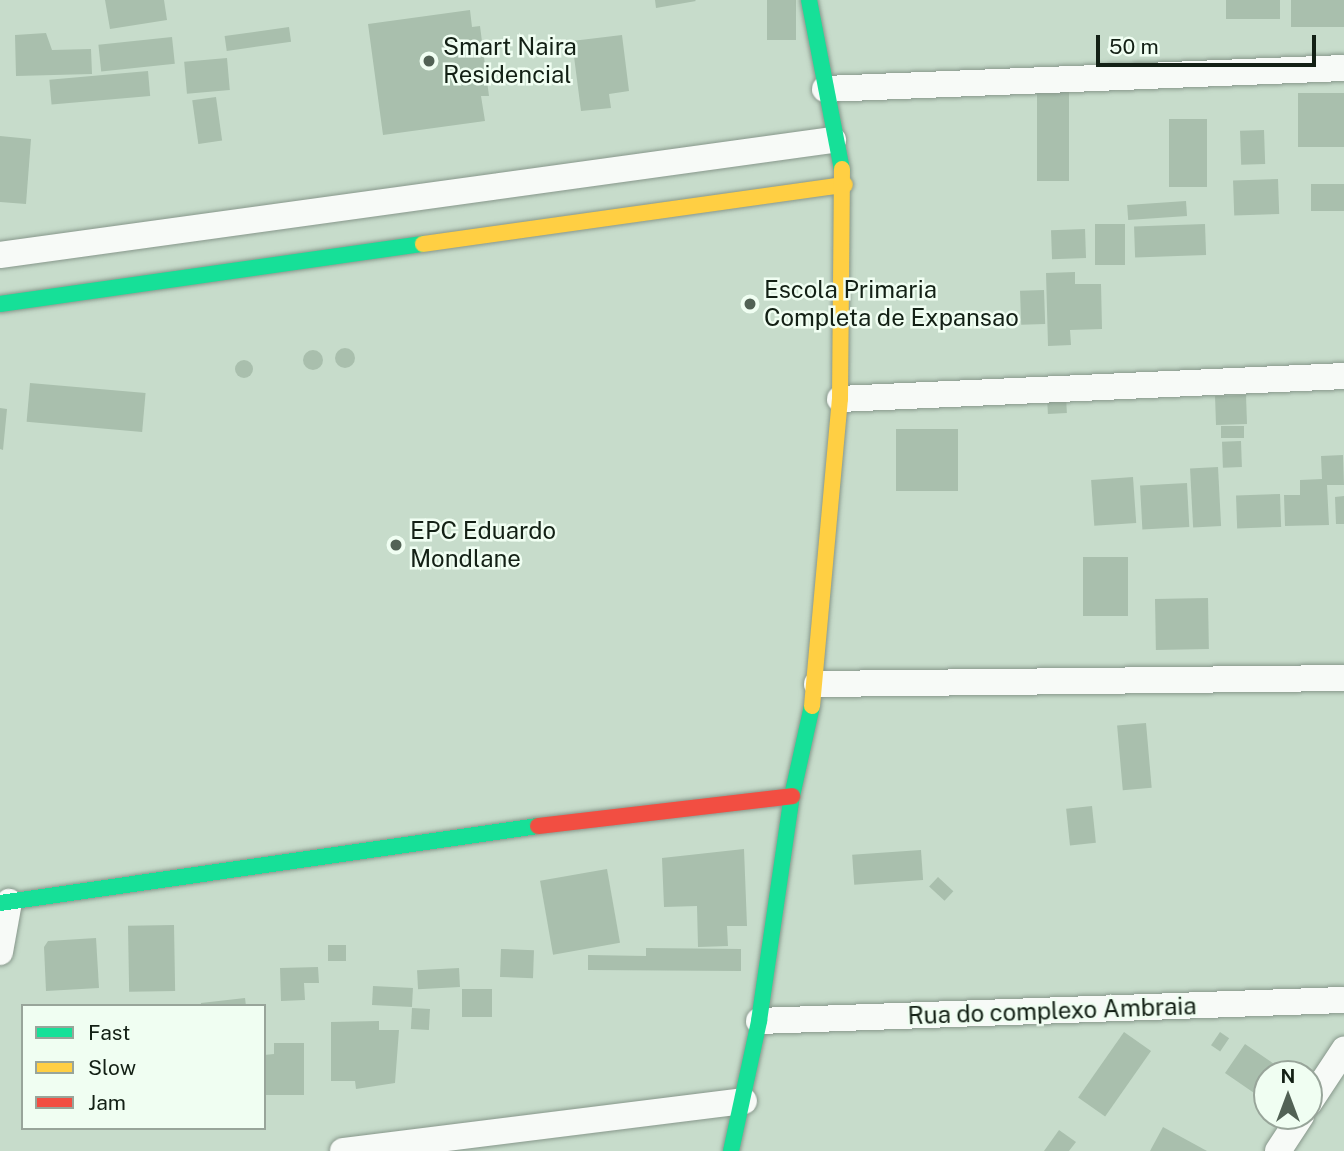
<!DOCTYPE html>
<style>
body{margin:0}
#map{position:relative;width:1344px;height:1151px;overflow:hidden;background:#c7dccb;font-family:"Public Sans",sans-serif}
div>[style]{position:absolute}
.building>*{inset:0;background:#a9bfad;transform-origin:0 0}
.round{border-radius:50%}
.roads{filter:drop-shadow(0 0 2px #87978b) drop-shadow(0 0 2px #87978b)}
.street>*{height:26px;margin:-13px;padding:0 13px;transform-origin:13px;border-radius:13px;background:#f7faf7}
.fast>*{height:16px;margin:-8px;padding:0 8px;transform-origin:8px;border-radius:8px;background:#16e098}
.slow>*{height:16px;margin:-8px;padding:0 8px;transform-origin:8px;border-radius:8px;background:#ffcf43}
.jam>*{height:16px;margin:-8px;padding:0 8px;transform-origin:8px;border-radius:8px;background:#f24e42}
.dots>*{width:19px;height:19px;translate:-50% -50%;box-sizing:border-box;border:4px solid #f0fef2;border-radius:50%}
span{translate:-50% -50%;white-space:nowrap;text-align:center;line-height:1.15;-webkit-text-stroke:5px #f0fef2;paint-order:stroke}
.poi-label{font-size:24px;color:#132015}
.left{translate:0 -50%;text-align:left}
.street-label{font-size:24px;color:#132015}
.legend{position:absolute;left:21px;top:1004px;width:245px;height:126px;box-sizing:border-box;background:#f0fef2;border:2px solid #98a59a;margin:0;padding:9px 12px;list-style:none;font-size:21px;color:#132015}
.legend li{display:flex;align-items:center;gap:14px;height:35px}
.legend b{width:35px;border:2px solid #98a59a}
.north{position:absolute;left:1253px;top:1060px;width:70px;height:70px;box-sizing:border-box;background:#f0fef2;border:2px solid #98a59a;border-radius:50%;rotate:0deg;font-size:19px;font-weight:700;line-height:28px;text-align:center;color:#132015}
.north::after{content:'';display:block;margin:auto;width:24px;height:32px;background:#526255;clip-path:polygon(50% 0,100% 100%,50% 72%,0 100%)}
.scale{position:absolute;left:1096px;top:35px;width:220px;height:32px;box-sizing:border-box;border:4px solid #132015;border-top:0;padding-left:9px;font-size:21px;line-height:24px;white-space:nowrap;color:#132015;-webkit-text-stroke:5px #f0fef2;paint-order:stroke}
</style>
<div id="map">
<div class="building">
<div style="clip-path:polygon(105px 0,164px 0,167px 20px,110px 29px)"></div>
<div style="clip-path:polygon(655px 0,695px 0,696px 1px,656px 8px)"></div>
<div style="left:767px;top:0;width:29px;height:40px"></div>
<div style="left:1226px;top:0;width:54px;height:19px"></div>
<div style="left:1291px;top:0;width:53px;height:27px"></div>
<div style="clip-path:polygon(470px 10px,472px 27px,480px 26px,489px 96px,481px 96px,485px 121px,383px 135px,368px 24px)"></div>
<div style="left:289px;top:27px;width:15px;height:65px;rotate:82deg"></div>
<div style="clip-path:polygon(46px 33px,52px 50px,91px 49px,92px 74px,16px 76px,15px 35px)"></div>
<div style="clip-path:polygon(622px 35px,629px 91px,609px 94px,611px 108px,581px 111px,572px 41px)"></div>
<div style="left:172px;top:37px;width:27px;height:74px;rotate:84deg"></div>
<div style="left:227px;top:58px;width:32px;height:43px;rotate:85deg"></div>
<div style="left:148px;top:71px;width:25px;height:99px;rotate:85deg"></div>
<div style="left:1037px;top:90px;width:32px;height:91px"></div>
<div style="left:1344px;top:93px;width:54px;height:46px;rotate:90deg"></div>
<div style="left:216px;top:97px;width:44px;height:24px;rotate:82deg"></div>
<div style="left:1169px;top:119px;width:38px;height:68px"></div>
<div style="left:1264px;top:130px;width:34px;height:24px;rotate:88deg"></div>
<div style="clip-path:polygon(0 136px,31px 139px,26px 204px,0 202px)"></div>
<div style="left:1278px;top:179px;width:35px;height:45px;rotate:88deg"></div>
<div style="left:1344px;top:184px;width:27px;height:33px;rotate:90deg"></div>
<div style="left:1186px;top:201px;width:15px;height:59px;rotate:86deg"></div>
<div style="left:1095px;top:224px;width:30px;height:41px"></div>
<div style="left:1205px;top:224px;width:31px;height:71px;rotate:88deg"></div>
<div style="left:1085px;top:229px;width:29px;height:34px;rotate:88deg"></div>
<div style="clip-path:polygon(1075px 272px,1075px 284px,1101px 284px,1102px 329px,1070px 330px,1071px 345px,1048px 346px,1046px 273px)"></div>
<div style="left:1044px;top:290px;width:34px;height:24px;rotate:88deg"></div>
<div class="round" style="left:335px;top:348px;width:20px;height:20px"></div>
<div class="round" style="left:303px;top:350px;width:20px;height:20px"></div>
<div class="round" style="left:235px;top:360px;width:18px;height:18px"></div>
<div style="left:30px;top:383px;width:116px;height:39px;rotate:5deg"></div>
<div style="left:1246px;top:395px;width:29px;height:31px;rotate:88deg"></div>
<div style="left:1066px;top:396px;width:17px;height:19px;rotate:87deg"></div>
<div style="clip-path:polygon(0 408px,7px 409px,3px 450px,0 449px)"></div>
<div style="left:1244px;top:426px;width:12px;height:23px;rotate:90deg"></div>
<div style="left:958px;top:429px;width:62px;height:62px;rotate:90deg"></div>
<div style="left:1241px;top:441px;width:26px;height:19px;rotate:88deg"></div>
<div style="clip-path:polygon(1343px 455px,1344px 485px,1327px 485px,1329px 525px,1285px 526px,1284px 495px,1300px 495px,1300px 480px,1322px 479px,1321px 456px)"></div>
<div style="left:1218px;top:467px;width:59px;height:28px;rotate:87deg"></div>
<div style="left:1133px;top:477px;width:46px;height:42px;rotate:86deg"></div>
<div style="left:1187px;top:483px;width:44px;height:47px;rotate:87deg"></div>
<div style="left:1280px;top:494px;width:33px;height:44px;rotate:88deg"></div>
<div style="clip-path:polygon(1344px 496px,1344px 524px,1336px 524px,1335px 497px)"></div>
<div style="left:1083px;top:557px;width:45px;height:59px"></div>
<div style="left:1208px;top:598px;width:51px;height:53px;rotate:89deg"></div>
<div style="left:1146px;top:723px;width:65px;height:29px;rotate:85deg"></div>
<div style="left:1092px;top:806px;width:37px;height:26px;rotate:84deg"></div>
<div style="clip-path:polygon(744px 849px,747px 926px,727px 926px,728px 946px,698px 947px,697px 906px,664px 907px,662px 858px)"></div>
<div style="left:921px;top:850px;width:30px;height:69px;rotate:86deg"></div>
<div style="left:607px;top:869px;width:75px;height:68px;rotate:80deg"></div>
<div style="left:938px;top:877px;width:21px;height:13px;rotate:43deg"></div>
<div style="left:174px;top:925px;width:66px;height:46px;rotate:89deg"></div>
<div style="clip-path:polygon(96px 938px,99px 988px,46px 991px,44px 947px,48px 941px)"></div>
<div style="left:328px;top:945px;width:18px;height:16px"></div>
<div style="clip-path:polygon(646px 948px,741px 949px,741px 971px,588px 970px,588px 955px,646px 956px)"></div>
<div style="left:501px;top:949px;width:33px;height:28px;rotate:2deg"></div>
<div style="clip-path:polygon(318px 967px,319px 983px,304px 983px,305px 1000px,281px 1001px,280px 968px)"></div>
<div style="left:459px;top:968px;width:19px;height:42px;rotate:87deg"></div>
<div style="left:373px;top:986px;width:40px;height:19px;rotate:3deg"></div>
<div style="left:462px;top:989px;width:30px;height:28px"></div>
<div style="clip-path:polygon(245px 998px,246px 1006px,201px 1006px,201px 1003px)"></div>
<div style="left:412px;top:1008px;width:18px;height:21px;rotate:3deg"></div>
<div style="clip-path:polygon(379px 1021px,379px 1030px,399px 1030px,395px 1083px,356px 1089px,355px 1081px,331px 1081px,331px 1022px)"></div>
<div style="left:1124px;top:1032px;width:33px;height:80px;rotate:35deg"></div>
<div style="left:1220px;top:1032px;width:11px;height:16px;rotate:34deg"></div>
<div style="clip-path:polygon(274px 1043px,304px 1043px,304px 1095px,264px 1095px,264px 1055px,274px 1054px)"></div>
<div style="clip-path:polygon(1245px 1044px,1277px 1066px,1267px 1074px,1257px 1095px,1225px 1073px)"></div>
<div style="clip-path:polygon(1163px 1127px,1207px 1151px,1150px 1151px)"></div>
<div style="clip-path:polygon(1059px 1130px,1076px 1142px,1069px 1151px,1044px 1151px)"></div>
</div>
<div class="roads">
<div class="street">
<div style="left:825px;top:89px;width:519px;rotate:-2.32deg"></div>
<div style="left:0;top:255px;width:841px;rotate:-7.86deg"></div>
<div style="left:840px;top:399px;width:505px;rotate:-2.61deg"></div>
<div style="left:817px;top:684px;width:527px;rotate:-0.65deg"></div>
<div style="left:0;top:952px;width:51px;rotate:-79.8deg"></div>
<div style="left:759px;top:1021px;width:585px;rotate:-2.06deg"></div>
<div style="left:1309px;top:1103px;width:64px;rotate:-56.6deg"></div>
<div style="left:343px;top:1151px;width:404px;rotate:-7.1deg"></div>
<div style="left:1278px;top:1151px;width:42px;rotate:-56.7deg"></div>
</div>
<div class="fast">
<div style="left:809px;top:0;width:172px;rotate:79deg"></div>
<div style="left:0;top:304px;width:427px;rotate:-8.1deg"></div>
<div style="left:0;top:903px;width:543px;rotate:-8.15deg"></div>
<div style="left:731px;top:1151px;width:133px;rotate:-77.8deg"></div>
<div style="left:759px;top:1021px;width:227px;rotate:-81.7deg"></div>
<div style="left:792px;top:796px;width:92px;rotate:-77.5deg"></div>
</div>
<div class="slow">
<div style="left:423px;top:244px;width:426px;rotate:-8deg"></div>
<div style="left:812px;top:706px;width:308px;rotate:-84.8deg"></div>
<div style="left:840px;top:399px;width:230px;rotate:-89.5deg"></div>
</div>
<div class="jam">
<div style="left:538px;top:826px;width:256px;rotate:-6.7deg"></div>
</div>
</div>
<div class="dots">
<div style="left:429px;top:61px;background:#526255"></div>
<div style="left:750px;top:304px;background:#526255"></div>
<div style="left:396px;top:545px;background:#526255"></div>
</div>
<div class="poi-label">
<span class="left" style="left:443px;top:61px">Smart Naira<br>Residencial</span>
<span class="left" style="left:764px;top:304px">Escola Primaria<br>Completa de Expansao</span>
<span class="left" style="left:410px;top:545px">EPC Eduardo<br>Mondlane</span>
</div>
<div class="street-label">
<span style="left:1052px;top:1011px;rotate:-2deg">Rua do complexo Ambraia</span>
</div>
<ul class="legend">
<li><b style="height:9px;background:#16e098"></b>Fast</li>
<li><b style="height:9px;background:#ffcf43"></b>Slow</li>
<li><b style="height:9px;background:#f24e42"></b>Jam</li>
</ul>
<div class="north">N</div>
<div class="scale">50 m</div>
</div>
